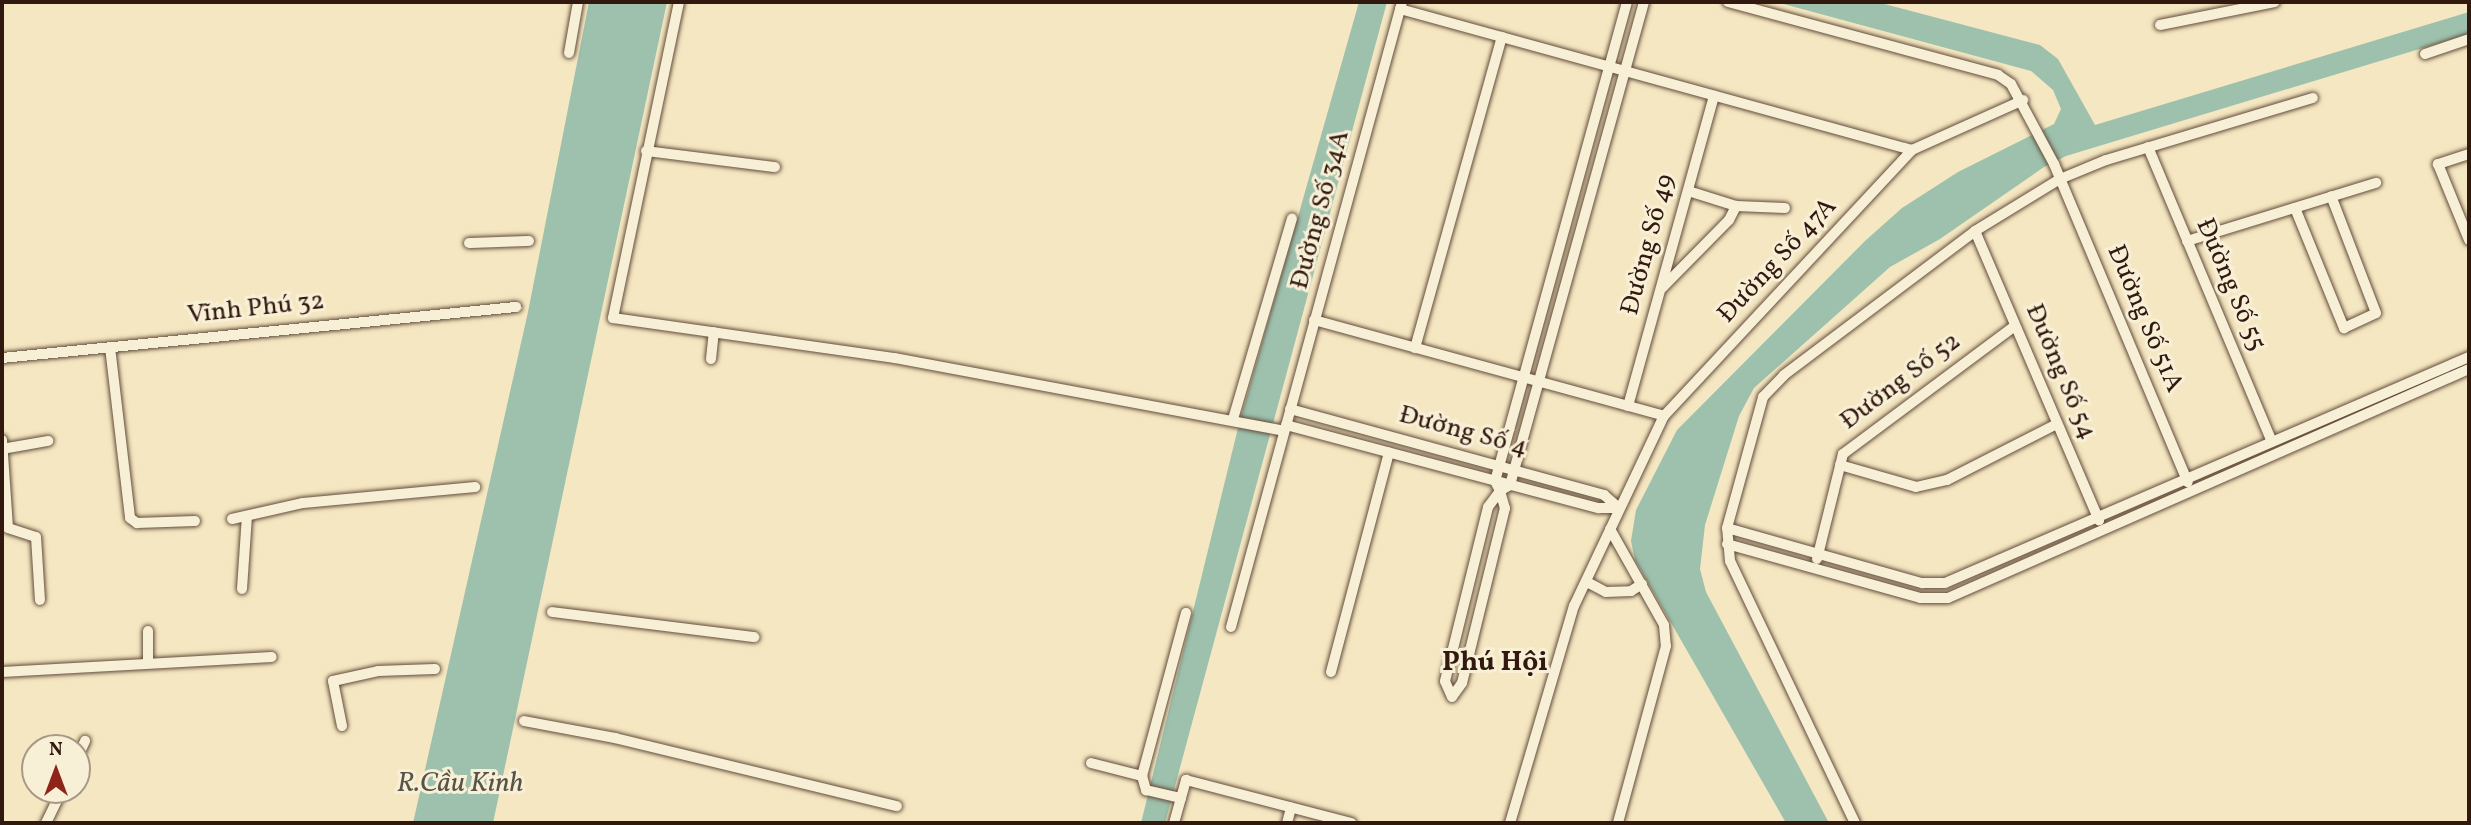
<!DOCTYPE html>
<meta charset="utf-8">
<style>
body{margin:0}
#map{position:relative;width:2471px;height:825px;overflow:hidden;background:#f5e7c1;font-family:Vollkorn,serif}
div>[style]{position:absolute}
.water>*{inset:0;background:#9dc1ad}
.roads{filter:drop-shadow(0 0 2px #624c3c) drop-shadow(0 0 2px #624c3c)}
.street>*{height:10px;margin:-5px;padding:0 5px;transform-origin:5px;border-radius:5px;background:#f8efd7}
span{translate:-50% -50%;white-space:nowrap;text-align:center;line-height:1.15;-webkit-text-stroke:6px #f8efd7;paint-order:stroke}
.street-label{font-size:26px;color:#311910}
.neighbourhood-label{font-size:28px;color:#311910;font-weight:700}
.water-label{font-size:28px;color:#575447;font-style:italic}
.frame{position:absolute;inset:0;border:4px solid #311910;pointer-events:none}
.north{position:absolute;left:21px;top:734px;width:70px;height:70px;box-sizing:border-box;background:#f8efd7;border:2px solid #a89987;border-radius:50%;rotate:0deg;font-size:19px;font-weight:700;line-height:28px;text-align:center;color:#311910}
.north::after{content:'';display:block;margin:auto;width:24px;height:32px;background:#8f2418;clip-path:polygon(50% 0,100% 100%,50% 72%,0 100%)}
</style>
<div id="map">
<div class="water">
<div style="clip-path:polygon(589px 2px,667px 2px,493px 823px,413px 823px,528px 312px)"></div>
<div style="clip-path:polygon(1359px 2px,1387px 2px,1165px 823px,1141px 823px,1239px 424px)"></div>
<div style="clip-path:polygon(1776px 2px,1877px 2px,2040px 45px,2058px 59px,2095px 125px,2469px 12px,2469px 34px,2066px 156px,2044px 167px,1940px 239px,1890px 267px,1754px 388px,1739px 416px,1705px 525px,1700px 569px,1706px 592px,1829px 823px,1786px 823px,1635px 560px,1631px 541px,1636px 510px,1677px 430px,1865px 241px,1902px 208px,1958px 172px,2054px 124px,2061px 109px,2053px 90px,2031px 71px)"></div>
</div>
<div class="roads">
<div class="street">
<div style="left:679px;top:2px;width:323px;rotate:101.8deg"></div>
<div style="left:613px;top:318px;width:285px;rotate:8.1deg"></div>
<div style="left:895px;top:358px;width:396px;rotate:10.6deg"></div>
<div style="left:1627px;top:2px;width:497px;rotate:105.4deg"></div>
<div style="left:1495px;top:481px;width:11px;rotate:63deg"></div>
<div style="left:1500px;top:491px;width:18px;rotate:74deg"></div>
<div style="left:1505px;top:508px;width:180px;rotate:103.8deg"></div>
<div style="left:1462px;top:683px;width:17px;rotate:126deg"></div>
<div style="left:1452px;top:697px;width:17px;rotate:-114deg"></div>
<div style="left:1445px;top:681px;width:179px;rotate:-76.1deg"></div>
<div style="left:1488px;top:507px;width:20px;rotate:-53deg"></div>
<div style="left:1500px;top:491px;width:12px;rotate:-31deg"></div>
<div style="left:1510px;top:485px;width:501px;rotate:-74.49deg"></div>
<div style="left:1728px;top:2px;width:280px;rotate:15.1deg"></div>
<div style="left:1998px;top:75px;width:16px;rotate:35deg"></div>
<div style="left:2011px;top:84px;width:91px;rotate:61.7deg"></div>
<div style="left:2054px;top:164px;width:345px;rotate:67.2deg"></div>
<div style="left:1400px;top:9px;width:531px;rotate:15.4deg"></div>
<div style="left:2160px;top:25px;width:117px;rotate:-11.3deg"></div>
<div style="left:569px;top:53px;width:52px;rotate:-80deg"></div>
<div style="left:2425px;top:54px;width:46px;rotate:-18.8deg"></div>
<div style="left:2148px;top:147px;width:317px;rotate:67.2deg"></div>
<div style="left:646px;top:151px;width:130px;rotate:7.1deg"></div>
<div style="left:2469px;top:154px;width:33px;rotate:162deg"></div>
<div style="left:2438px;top:164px;width:82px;rotate:67.8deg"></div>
<div style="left:1736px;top:206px;width:49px;rotate:2.3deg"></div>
<div style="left:2295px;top:208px;width:130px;rotate:67.8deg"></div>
<div style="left:2344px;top:328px;width:35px;rotate:-25deg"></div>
<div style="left:2376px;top:313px;width:125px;rotate:-111deg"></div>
<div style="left:1975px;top:231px;width:315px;rotate:66.8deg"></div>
<div style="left:2187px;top:241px;width:198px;rotate:-17.1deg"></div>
<div style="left:469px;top:243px;width:60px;rotate:-1.9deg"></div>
<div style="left:1662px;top:288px;width:95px;rotate:-45.4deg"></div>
<div style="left:1729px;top:220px;width:16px;rotate:-63deg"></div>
<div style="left:1736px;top:206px;width:50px;rotate:-162.6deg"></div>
<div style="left:1314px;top:320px;width:363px;rotate:15.3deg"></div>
<div style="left:110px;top:347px;width:172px;rotate:83.3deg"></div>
<div style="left:130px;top:518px;width:9px;rotate:36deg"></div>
<div style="left:137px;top:523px;width:58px;rotate:-2deg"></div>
<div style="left:1415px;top:348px;width:323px;rotate:-74.4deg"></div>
<div style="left:2px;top:358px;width:517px;rotate:-5.67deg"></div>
<div style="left:711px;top:359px;width:27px;rotate:-84deg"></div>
<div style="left:1628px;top:406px;width:322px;rotate:-74.5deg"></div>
<div style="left:1290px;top:409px;width:326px;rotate:15.3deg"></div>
<div style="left:1604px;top:495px;width:20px;rotate:41deg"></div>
<div style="left:1233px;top:419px;width:209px;rotate:-73.6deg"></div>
<div style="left:1286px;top:425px;width:324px;rotate:14.9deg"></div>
<div style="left:1599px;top:508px;width:20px"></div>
<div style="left:2px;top:440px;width:88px;rotate:86.1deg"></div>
<div style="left:8px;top:528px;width:29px;rotate:18deg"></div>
<div style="left:36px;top:537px;width:63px;rotate:86.4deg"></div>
<div style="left:2px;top:449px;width:47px;rotate:-9.9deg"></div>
<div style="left:1840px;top:465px;width:79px;rotate:16.1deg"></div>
<div style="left:1916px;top:487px;width:32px;rotate:-13deg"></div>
<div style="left:1947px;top:480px;width:123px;rotate:-27deg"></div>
<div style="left:232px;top:519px;width:73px;rotate:-12.7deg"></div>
<div style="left:303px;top:503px;width:173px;rotate:-5.3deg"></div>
<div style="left:1727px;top:528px;width:203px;rotate:15.8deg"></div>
<div style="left:1922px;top:583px;width:23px"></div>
<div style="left:1945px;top:583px;width:571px;rotate:-23.33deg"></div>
<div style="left:1610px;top:529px;width:110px;rotate:60.6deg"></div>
<div style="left:1664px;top:625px;width:21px;rotate:85deg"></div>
<div style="left:1666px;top:646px;width:183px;rotate:105.2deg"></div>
<div style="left:1727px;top:544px;width:200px;rotate:15.6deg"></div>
<div style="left:1920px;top:598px;width:28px"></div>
<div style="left:1948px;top:598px;width:569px;rotate:-23.73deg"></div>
<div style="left:1817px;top:559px;width:108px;rotate:-76.1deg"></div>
<div style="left:1843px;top:454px;width:214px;rotate:-36.7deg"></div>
<div style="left:1587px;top:582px;width:21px;rotate:28deg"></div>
<div style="left:1606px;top:592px;width:25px;rotate:-2deg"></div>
<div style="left:1631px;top:591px;width:13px;rotate:-32deg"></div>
<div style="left:242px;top:589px;width:73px;rotate:-86.1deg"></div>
<div style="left:552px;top:612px;width:204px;rotate:7.1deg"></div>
<div style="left:1231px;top:627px;width:648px;rotate:-74.7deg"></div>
<div style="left:148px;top:631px;width:30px;rotate:90deg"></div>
<div style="left:2px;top:672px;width:270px;rotate:-3.2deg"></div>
<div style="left:1331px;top:672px;width:227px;rotate:-75.2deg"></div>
<div style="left:524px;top:721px;width:93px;rotate:10.6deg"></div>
<div style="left:615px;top:738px;width:290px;rotate:13.6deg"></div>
<div style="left:342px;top:726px;width:46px;rotate:-101.3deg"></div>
<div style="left:333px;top:681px;width:46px;rotate:-12.5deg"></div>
<div style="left:378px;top:671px;width:57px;rotate:-2deg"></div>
<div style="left:77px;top:759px;width:20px;rotate:-66deg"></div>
<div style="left:1091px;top:763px;width:53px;rotate:14.3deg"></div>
<div style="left:1142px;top:776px;width:15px;rotate:74deg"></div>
<div style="left:1146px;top:790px;width:36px;rotate:13deg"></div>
<div style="left:1142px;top:776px;width:169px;rotate:-74.9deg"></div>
<div style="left:46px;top:823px;width:37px;rotate:-64deg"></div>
<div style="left:1174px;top:823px;width:45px;rotate:-74.4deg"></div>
<div style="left:1186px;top:780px;width:171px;rotate:14.6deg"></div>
<div style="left:1287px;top:823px;width:16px;rotate:-75deg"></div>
<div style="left:1510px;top:823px;width:226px;rotate:-73.6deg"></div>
<div style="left:1574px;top:606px;width:210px;rotate:-64.7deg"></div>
<div style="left:1664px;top:416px;width:364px;rotate:-47deg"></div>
<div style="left:1912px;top:150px;width:122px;rotate:-24.2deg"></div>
<div style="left:1855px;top:823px;width:290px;rotate:-115.5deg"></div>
<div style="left:1730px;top:561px;width:33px;rotate:-95deg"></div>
<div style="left:1727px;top:528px;width:136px;rotate:-74.6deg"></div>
<div style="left:1763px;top:397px;width:30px;rotate:-46deg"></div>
<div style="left:1784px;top:375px;width:239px;rotate:-37deg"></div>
<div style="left:1975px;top:231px;width:100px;rotate:-31.5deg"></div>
<div style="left:2060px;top:179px;width:50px;rotate:-22.4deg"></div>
<div style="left:2106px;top:160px;width:216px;rotate:-16.7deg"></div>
</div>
</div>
<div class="street-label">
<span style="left:1321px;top:210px;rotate:-75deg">Đường Số 34A</span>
<span style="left:1649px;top:245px;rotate:-75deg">Đường Số 49</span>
<span style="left:1778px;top:261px;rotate:-47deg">Đường Số 47A</span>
<span style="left:2230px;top:285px;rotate:67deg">Đường Số 55</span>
<span style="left:256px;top:309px;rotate:-6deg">Vĩnh Phú 32</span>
<span style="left:2144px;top:319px;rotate:67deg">Đường Số 51A</span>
<span style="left:2060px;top:372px;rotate:67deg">Đường Số 54</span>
<span style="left:1901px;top:382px;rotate:-37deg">Đường Số 52</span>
<span style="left:1463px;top:432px;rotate:15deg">Đường Số 4</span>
</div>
<div class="neighbourhood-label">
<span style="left:1495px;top:663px">Phú Hội</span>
</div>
<div class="water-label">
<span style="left:460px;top:784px">R.Cầu Kinh</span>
</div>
<div class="frame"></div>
<div class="north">N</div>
</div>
